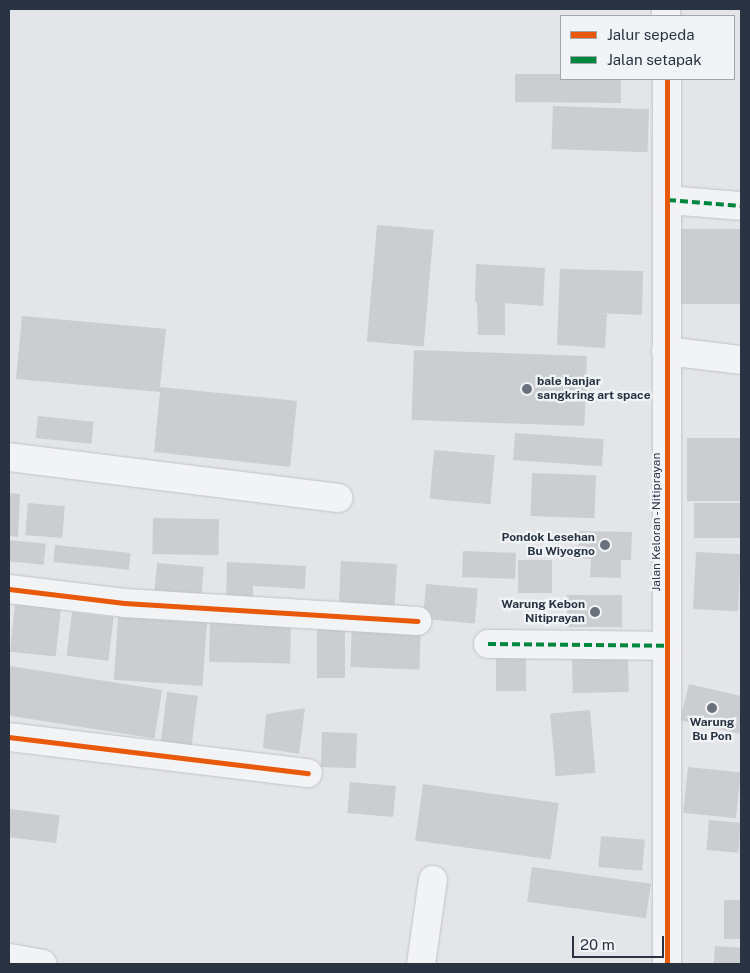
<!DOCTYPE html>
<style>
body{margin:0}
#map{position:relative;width:750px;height:973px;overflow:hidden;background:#e3e5e8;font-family:"Public Sans",sans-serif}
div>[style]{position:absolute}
.building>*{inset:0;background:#cbcdd0;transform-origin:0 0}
.roads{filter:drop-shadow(0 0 1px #c1c3c6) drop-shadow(0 0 1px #c1c3c6)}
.minor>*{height:28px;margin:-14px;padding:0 14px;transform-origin:14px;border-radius:14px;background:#f2f3f5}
.quiet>*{height:4px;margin-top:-2px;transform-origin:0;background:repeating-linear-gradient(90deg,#00873e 0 8px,transparent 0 12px)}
.cycleway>*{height:5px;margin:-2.5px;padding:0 2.5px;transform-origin:2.5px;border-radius:2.5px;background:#e8590c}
.dots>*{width:14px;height:14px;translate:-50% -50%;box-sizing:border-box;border:2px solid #f1f4f7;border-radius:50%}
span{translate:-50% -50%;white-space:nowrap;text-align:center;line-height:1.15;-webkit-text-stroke:4.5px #f1f4f7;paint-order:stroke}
.poi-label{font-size:12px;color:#293342;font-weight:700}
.left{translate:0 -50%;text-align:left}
.right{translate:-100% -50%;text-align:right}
.street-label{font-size:12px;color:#293342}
.frame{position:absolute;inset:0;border:10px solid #293342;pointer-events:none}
.legend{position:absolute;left:560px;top:15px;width:175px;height:65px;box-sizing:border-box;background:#f1f4f7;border:1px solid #a1a7af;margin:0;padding:6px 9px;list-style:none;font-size:15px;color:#293342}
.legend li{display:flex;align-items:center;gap:10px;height:25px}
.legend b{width:25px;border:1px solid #a1a7af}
.scale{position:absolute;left:572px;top:936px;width:92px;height:22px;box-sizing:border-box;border:2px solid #293342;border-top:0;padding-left:6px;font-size:15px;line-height:18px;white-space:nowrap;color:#293342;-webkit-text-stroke:4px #f1f4f7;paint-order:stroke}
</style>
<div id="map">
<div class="building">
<div style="clip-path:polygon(515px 74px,561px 74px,561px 79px,621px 79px,621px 103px,515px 102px)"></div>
<div style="left:553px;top:106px;width:96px;height:43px;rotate:2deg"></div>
<div style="left:377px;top:225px;width:57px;height:117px;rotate:5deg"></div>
<div style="left:677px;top:229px;width:64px;height:75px"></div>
<div style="clip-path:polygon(476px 264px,545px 268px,543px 306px,505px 303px,505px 335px,478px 335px,477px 302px,475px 302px)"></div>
<div style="clip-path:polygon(560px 269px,643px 271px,642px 315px,597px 313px,607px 314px,605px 348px,557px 345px)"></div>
<div style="clip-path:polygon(22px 316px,166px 329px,160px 387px,297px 401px,290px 467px,154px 452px,160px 392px,16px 379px)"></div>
<div style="left:414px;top:350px;width:173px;height:70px;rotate:2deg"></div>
<div style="left:38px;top:416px;width:56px;height:22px;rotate:6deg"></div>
<div style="left:515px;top:433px;width:89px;height:27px;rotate:4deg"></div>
<div style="left:687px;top:438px;width:54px;height:63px"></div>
<div style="left:434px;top:450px;width:61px;height:49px;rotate:5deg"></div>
<div style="left:532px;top:473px;width:64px;height:43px;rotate:2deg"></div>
<div style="clip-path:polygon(9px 493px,20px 494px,18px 537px,9px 536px)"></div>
<div style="left:28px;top:503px;width:37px;height:32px;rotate:5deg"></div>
<div style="left:694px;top:503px;width:47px;height:35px"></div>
<div style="left:153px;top:518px;width:66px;height:36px;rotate:1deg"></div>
<div style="clip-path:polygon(579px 531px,632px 532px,631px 560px,621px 560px,621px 578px,590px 577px,591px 559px,578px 558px)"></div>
<div style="left:9px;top:540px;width:37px;height:21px;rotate:6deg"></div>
<div style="left:55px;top:545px;width:76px;height:17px;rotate:6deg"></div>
<div style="left:463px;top:551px;width:53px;height:26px;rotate:2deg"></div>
<div style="left:696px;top:552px;width:45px;height:57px;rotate:3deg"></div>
<div style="left:518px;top:560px;width:34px;height:33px"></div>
<div style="left:341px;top:561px;width:56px;height:48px;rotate:3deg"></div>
<div style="clip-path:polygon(227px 562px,306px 566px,305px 589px,253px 586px,253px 604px,226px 603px)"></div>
<div style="left:157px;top:563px;width:47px;height:33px;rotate:5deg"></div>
<div style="left:426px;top:584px;width:52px;height:35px;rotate:5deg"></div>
<div style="left:622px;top:595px;width:32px;height:55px;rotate:90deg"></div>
<div style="left:15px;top:604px;width:46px;height:48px;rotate:6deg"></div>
<div style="left:119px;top:605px;width:89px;height:75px;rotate:4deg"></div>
<div style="left:72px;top:612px;width:42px;height:44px;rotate:7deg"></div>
<div style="left:210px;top:616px;width:81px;height:46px;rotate:1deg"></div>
<div style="left:352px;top:620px;width:69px;height:47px;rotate:2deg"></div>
<div style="left:317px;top:629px;width:28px;height:49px"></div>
<div style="left:628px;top:652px;width:40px;height:56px;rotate:89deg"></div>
<div style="left:496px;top:655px;width:30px;height:36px"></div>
<div style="left:10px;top:666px;width:154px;height:49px;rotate:9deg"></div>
<div style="clip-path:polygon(689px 684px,741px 696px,741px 734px,680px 720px)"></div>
<div style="left:167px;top:692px;width:31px;height:51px;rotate:7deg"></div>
<div style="clip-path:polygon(305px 708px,299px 754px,263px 748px,266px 714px)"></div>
<div style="left:590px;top:710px;width:63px;height:40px;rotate:85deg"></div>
<div style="left:322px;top:732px;width:35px;height:35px;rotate:2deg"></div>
<div style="left:688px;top:767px;width:53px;height:46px;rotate:6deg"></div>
<div style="left:350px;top:782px;width:46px;height:31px;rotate:5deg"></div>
<div style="left:423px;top:784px;width:137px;height:57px;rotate:8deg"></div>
<div style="left:9px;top:809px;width:51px;height:28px;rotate:7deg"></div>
<div style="left:709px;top:820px;width:32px;height:30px;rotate:5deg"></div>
<div style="left:601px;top:836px;width:44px;height:31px;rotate:5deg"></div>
<div style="left:532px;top:867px;width:120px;height:35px;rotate:8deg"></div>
<div style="left:724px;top:900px;width:17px;height:39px"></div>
<div style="left:715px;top:946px;width:26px;height:18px;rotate:4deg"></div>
</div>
<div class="roads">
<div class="minor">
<div style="left:666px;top:9px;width:7px;rotate:90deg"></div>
<div style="left:667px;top:79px;width:885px;rotate:90deg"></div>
<div style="left:668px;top:200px;width:73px;rotate:4.7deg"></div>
<div style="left:666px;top:351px;width:76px;rotate:6.8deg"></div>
<div style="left:9px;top:457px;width:332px;rotate:7.1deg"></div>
<div style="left:9px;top:589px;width:116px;rotate:6.9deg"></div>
<div style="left:124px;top:603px;width:294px;rotate:3.5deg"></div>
<div style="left:488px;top:644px;width:179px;rotate:0.6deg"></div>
<div style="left:9px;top:737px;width:301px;rotate:6.9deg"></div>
<div style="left:9px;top:958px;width:34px;rotate:10deg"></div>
<div style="left:421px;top:964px;width:85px;rotate:-81.9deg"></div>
</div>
</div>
<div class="quiet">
<div style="left:668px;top:200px;width:73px;rotate:4.7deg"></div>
<div style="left:488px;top:644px;width:179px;rotate:0.6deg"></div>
</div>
<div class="cycleway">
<div style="left:667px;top:79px;width:885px;rotate:90deg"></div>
<div style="left:9px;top:589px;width:116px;rotate:6.9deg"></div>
<div style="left:124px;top:603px;width:294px;rotate:3.5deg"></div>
<div style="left:9px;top:737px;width:301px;rotate:6.9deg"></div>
</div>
<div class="dots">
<div style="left:527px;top:389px;background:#6a717c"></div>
<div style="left:605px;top:545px;background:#6a717c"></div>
<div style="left:595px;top:612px;background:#6a717c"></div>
<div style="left:712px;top:708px;background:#6a717c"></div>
</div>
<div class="poi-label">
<span class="left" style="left:537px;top:389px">bale banjar<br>sangkring art space</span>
<span class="right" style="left:595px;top:545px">Pondok Lesehan<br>Bu Wiyogno</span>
<span class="right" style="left:585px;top:612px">Warung Kebon<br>Nitiprayan</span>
<span style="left:712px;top:730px">Warung<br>Bu Pon</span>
</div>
<div class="street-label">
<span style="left:657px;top:522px;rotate:-90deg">Jalan Keloran - Nitiprayan</span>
</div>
<div class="frame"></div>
<ul class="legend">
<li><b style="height:6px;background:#e8590c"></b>Jalur sepeda</li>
<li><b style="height:6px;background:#00873e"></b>Jalan setapak</li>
</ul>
<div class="scale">20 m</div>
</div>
